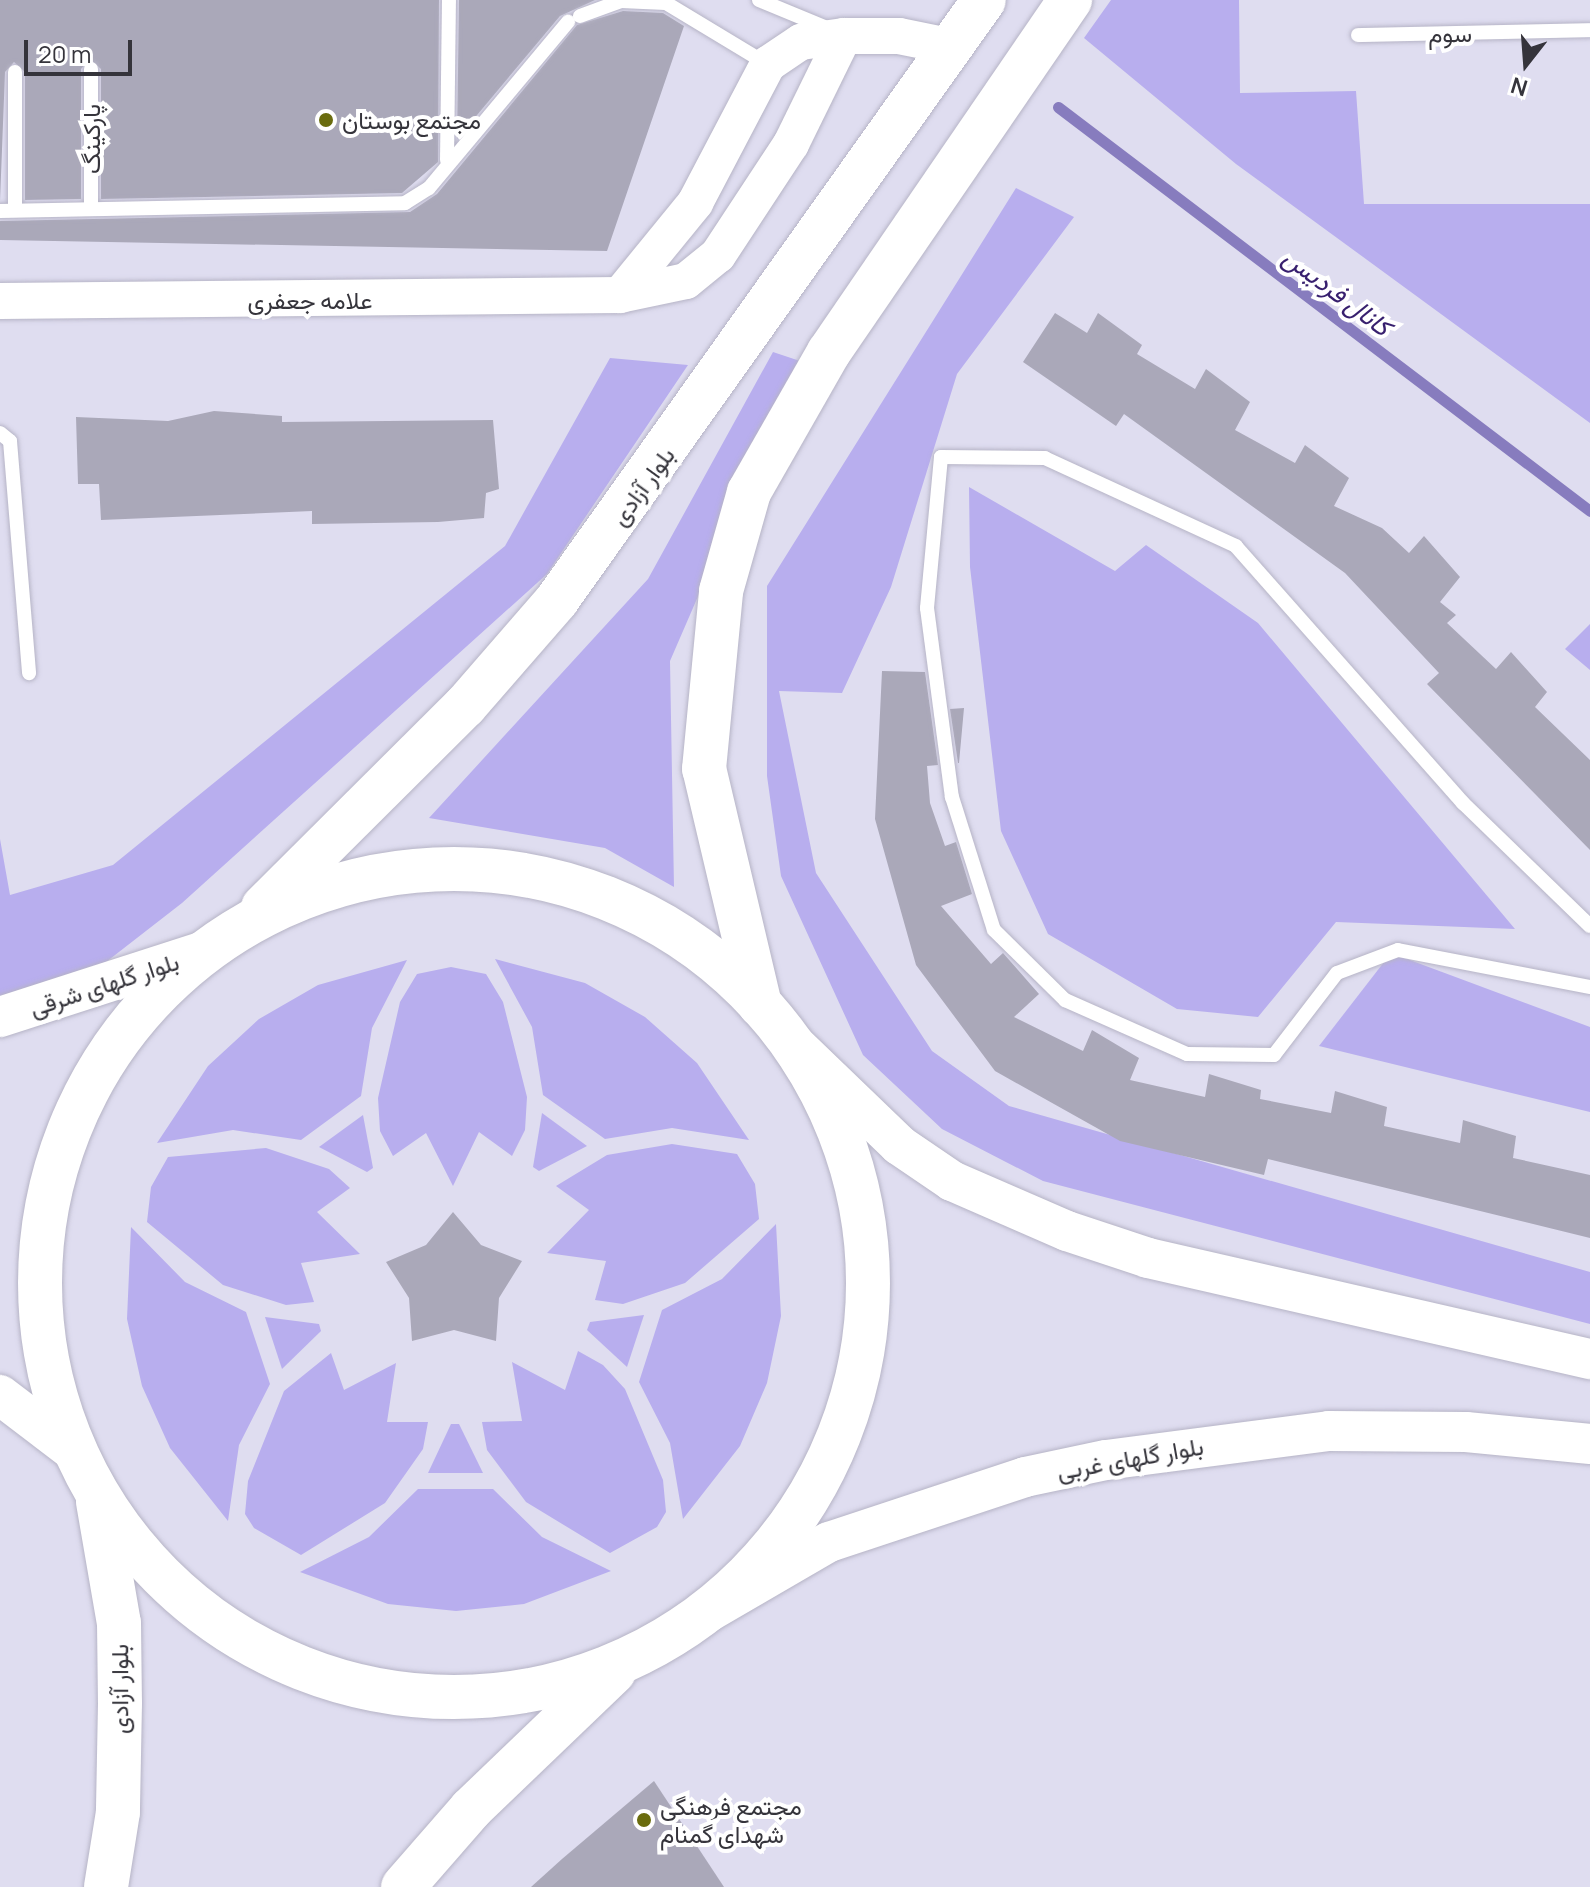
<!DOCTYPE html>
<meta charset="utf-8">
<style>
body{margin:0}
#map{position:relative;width:1590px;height:1887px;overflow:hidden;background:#dfddf0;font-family:Manrope,Vazirmatn,sans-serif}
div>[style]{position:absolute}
.green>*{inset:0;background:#b8aeee}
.stream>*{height:11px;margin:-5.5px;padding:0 5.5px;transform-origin:5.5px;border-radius:5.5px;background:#877cbe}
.building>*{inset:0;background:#aaa8b9}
.roads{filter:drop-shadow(0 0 2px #b6b4c6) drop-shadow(0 0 2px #b6b4c6)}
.service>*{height:14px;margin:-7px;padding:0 7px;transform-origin:7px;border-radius:7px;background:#fff}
.tertiary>*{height:36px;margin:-18px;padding:0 18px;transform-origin:18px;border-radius:18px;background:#fff}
.secondary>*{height:40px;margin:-20px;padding:0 20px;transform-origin:20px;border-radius:20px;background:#fff}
.primary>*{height:44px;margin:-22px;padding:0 22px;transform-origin:22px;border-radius:22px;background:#fff}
.primary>.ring{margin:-22px;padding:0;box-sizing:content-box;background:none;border:44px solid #fff;border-radius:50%}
.dots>*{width:22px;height:22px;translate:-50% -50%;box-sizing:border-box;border:4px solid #fff;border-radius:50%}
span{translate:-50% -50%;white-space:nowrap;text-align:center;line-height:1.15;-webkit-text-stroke:8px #fff;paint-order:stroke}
.street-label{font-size:24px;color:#35343b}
.poi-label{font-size:24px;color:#35343b}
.left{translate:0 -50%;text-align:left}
.water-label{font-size:26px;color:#371f6e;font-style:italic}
.north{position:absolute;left:1486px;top:24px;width:80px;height:80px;-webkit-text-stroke:6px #fff;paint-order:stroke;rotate:197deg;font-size:22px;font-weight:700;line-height:32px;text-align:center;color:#35343b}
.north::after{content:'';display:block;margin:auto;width:28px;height:36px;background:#35343b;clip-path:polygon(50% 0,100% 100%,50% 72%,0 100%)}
.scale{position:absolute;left:24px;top:40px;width:108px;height:36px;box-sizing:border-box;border:4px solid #35343b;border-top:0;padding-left:10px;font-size:24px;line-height:28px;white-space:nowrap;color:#35343b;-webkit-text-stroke:6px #fff;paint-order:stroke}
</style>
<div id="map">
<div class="green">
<div style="clip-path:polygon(1111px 0,1239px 0,1240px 93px,1356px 91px,1364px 204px,1590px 204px,1590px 423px,1236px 164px,1084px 38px)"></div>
<div style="clip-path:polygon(1016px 188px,1074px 217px,957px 374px,891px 587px,842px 693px,779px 691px,816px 873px,932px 1051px,1009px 1106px,1590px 1272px,1590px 1324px,1043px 1181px,942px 1129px,863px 1055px,781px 876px,767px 776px,767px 586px)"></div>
<div style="clip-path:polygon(773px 352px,800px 361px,670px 661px,674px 887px,605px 848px,429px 818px,648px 579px)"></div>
<div style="clip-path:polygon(610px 358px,688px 365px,547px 574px,182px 903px,61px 997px,0 1010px,0 839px,10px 895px,113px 865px,505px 546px)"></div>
<div style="clip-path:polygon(969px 487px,1115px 571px,1146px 545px,1258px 623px,1515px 929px,1336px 922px,1258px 1017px,1177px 1009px,1048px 934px,1001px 831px,970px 567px)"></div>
<div style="clip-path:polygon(1590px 624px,1590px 670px,1565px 649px)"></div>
<div style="clip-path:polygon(1391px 953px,1590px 1027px,1590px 1112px,1319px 1046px)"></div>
<div style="clip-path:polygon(495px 959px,585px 983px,645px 1017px,697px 1063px,749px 1140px,672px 1128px,605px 1139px,543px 1095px,532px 1027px)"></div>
<div style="clip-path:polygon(407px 960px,372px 1028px,361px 1096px,301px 1140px,233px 1130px,157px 1143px,208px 1066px,259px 1019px,318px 985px)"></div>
<div style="clip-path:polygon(451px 967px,486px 974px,503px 1002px,527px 1097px,525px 1130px,512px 1156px,479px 1132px,453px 1186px,426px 1133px,393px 1156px,380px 1131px,378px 1098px,400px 1002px,417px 974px)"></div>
<div style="clip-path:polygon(542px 1113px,587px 1146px,539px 1171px,533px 1167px)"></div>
<div style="clip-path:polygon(363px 1115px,373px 1168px,367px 1172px,319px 1147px)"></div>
<div style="clip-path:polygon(672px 1144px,737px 1154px,755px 1184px,759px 1219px,685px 1283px,623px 1304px,595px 1300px,606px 1261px,547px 1253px,589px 1210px,556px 1186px,607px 1155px)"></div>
<div style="clip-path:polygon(266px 1148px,329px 1169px,350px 1188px,317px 1212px,360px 1254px,301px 1263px,314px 1302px,286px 1305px,223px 1285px,147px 1222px,151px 1187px,168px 1157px)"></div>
<div style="clip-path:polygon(776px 1224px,781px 1316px,767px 1383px,740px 1446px,683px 1519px,670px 1443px,639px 1382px,662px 1310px,722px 1279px)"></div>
<div style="clip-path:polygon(131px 1227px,185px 1282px,246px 1312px,270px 1384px,239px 1445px,228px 1521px,170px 1448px,142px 1386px,127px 1319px)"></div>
<div style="clip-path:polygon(644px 1315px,627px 1367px,587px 1330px,590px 1322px)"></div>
<div style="clip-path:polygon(265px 1317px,319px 1324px,321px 1331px,282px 1369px)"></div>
<div style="clip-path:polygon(578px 1351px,603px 1365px,625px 1389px,663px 1480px,666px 1512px,657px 1527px,610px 1553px,526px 1502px,487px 1450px,482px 1422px,522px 1421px,512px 1362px,565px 1390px)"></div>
<div style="clip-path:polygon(331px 1353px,344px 1390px,396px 1363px,387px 1422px,428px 1422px,423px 1449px,385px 1503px,301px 1555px,254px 1528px,245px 1514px,248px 1481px,284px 1391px)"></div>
<div style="clip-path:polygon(451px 1424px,459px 1424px,483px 1473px,428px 1473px)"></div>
<div style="clip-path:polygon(418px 1489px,493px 1489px,542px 1537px,611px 1571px,524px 1604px,456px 1611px,388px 1604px,300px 1572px,369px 1537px)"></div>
</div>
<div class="stream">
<div style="left:1058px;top:107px;width:668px;rotate:37.21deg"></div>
</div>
<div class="building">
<div style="clip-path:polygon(0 0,439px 0,438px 162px,402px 193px,101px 199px,101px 69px,90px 59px,81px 69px,81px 199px,25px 200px,25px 72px,14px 62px,5px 72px,0 201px)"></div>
<div style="clip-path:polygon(459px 0,595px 0,560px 16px,457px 139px)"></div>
<div style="clip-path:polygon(623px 11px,663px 13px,684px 26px,607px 251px,0 240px,0 221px,410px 212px,437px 194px,577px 25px)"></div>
<div style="clip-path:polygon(1055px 313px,1087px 333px,1098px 313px,1142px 345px,1137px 354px,1195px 389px,1206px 369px,1250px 402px,1235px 430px,1295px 463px,1305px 445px,1349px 478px,1334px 506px,1382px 528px,1409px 553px,1424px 536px,1460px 577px,1440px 602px,1456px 615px,1447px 623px,1496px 669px,1511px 652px,1547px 692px,1535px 707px,1590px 760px,1590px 850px,1427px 684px,1439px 673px,1345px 573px,1124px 414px,1116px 426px,1023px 362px)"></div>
<div style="clip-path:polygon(214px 411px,282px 416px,282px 422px,493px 420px,499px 489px,486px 493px,484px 518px,438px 522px,312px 524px,312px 511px,101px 520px,99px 484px,78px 484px,76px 417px,168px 421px)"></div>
<div style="clip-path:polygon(882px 671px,925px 672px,938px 765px,927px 766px,930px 803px,945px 846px,956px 842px,972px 894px,941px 906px,991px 964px,1003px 953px,1039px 994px,1014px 1017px,1083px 1051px,1092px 1030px,1139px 1058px,1130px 1080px,1205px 1097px,1209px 1074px,1261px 1090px,1260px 1099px,1331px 1113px,1335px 1091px,1387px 1107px,1384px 1126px,1460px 1143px,1463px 1120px,1516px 1136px,1513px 1158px,1590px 1175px,1590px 1238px,1268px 1159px,1264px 1175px,1120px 1141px,995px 1071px,916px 965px,875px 819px)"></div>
<div style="clip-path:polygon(964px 708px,959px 763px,958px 763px,950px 709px)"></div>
<div style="clip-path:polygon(453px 1212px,481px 1245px,522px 1261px,499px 1298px,496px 1341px,454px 1330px,412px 1341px,409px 1298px,386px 1262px,426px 1245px)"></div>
<div style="clip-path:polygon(654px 1781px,724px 1887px,531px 1887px,562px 1859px)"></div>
</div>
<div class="roads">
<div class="service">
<div style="left:759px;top:0;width:76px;rotate:22.5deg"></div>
<div style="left:580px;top:16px;width:44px;rotate:-20.1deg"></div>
<div style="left:621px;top:1px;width:45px;rotate:2.5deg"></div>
<div style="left:666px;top:3px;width:118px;rotate:31.1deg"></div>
<div style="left:1358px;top:35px;width:232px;rotate:-1.2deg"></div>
<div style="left:91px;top:69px;width:140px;rotate:90deg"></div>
<div style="left:15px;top:72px;width:138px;rotate:90deg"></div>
<div style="left:447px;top:160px;width:160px;rotate:-89.3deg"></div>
<div style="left:0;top:211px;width:405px;rotate:-1.1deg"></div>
<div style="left:405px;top:203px;width:28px;rotate:-32deg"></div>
<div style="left:429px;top:188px;width:217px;rotate:-50.1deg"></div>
<div style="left:0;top:433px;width:13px;rotate:39deg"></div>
<div style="left:10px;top:441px;width:233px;rotate:85.3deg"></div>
<div style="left:1590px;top:926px;width:177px;rotate:-135.9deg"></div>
<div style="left:1463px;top:803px;width:343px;rotate:-131.5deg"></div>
<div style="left:1236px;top:546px;width:210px;rotate:-155.3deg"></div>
<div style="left:1045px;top:458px;width:104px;rotate:-179.4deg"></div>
<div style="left:941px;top:457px;width:152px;rotate:95.3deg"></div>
<div style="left:927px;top:608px;width:191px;rotate:82.5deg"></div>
<div style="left:952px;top:797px;width:139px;rotate:72.5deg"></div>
<div style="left:994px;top:930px;width:100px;rotate:44.6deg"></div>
<div style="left:1065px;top:1000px;width:133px;rotate:23.9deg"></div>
<div style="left:1187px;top:1054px;width:87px;rotate:0.7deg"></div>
<div style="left:1274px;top:1055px;width:103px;rotate:-52.5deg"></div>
<div style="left:1337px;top:973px;width:65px;rotate:-20.7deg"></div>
<div style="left:1398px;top:950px;width:196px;rotate:10.9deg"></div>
</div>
<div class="tertiary">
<div style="left:620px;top:295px;width:119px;rotate:-50.8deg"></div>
<div style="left:695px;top:203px;width:157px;rotate:-62.3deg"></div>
<div style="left:768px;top:64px;width:40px;rotate:-34deg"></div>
<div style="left:801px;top:42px;width:43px;rotate:-7.9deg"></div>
<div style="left:844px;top:36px;width:55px"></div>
<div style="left:899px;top:36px;width:55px;rotate:11.5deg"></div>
<div style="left:0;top:301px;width:620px;rotate:-0.55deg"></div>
<div style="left:620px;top:295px;width:67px;rotate:-12deg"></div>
<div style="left:686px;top:281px;width:41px;rotate:-39.1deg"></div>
<div style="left:718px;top:255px;width:133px;rotate:-56.7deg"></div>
<div style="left:791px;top:144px;width:120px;rotate:-63.9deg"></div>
</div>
<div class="secondary">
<div style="left:0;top:1017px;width:218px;rotate:-17.9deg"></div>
<div style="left:788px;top:1038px;width:154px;rotate:43.9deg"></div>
<div style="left:899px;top:1145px;width:64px;rotate:34.2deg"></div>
<div style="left:952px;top:1181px;width:125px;rotate:23.5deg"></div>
<div style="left:1067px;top:1231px;width:85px;rotate:18.4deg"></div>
<div style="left:1148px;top:1258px;width:453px;rotate:12.9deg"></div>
<div style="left:0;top:1395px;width:96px;rotate:37.3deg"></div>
<div style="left:700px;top:1617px;width:149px;rotate:-30.2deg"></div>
<div style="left:829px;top:1542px;width:206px;rotate:-18.3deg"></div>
<div style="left:1025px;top:1477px;width:83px;rotate:-11.9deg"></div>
<div style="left:1106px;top:1460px;width:225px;rotate:-7.4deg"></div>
<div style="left:1329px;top:1431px;width:137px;rotate:0.4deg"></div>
<div style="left:1466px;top:1432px;width:125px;rotate:5.5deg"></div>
</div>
<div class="primary">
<div class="ring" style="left:40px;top:869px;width:784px;height:784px"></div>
<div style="left:263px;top:907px;width:285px;rotate:-44.9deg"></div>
<div style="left:465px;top:706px;width:140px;rotate:-49deg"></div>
<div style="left:557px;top:600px;width:736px;rotate:-54.56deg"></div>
<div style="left:760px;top:1005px;width:243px;rotate:-103.3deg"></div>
<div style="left:704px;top:769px;width:179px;rotate:-84.5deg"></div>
<div style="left:721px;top:591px;width:103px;rotate:-74.2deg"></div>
<div style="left:749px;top:492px;width:161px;rotate:-60.3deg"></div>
<div style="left:829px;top:352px;width:427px;rotate:-55.6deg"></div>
<div style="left:98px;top:1502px;width:123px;rotate:80.2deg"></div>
<div style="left:119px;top:1623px;width:80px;rotate:89.3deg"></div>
<div style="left:120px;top:1703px;width:109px;rotate:91.1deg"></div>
<div style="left:118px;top:1812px;width:76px;rotate:99.1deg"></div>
<div style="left:403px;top:1887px;width:103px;rotate:-48.9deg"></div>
<div style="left:471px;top:1809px;width:198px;rotate:-43.8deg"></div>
</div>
</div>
<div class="dots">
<div style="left:326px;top:120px;background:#6a6c0e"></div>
<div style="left:644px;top:1820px;background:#6a6c0e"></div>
</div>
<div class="street-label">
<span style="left:1450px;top:33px;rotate:-1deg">سوم</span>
<span style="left:91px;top:139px;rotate:-90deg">پارکینگ</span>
<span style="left:310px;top:300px">علامه جعفری</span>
<span style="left:642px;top:486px;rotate:-54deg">بلوار آزادی</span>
<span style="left:104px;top:984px;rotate:-18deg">بلوار گلهای شرقی</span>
<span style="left:1130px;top:1458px;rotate:-10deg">بلوار گلهای غربی</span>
<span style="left:119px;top:1689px;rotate:-90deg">بلوار آزادی</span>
</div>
<div class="poi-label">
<span class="left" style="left:342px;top:120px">مجتمع بوستان</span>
<span class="left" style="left:660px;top:1820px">مجتمع فرهنگی<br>شهدای گمنام</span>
</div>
<div class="water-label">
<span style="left:1337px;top:292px;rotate:37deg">کانال فردیس</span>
</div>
<div class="north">N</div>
<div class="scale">20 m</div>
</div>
